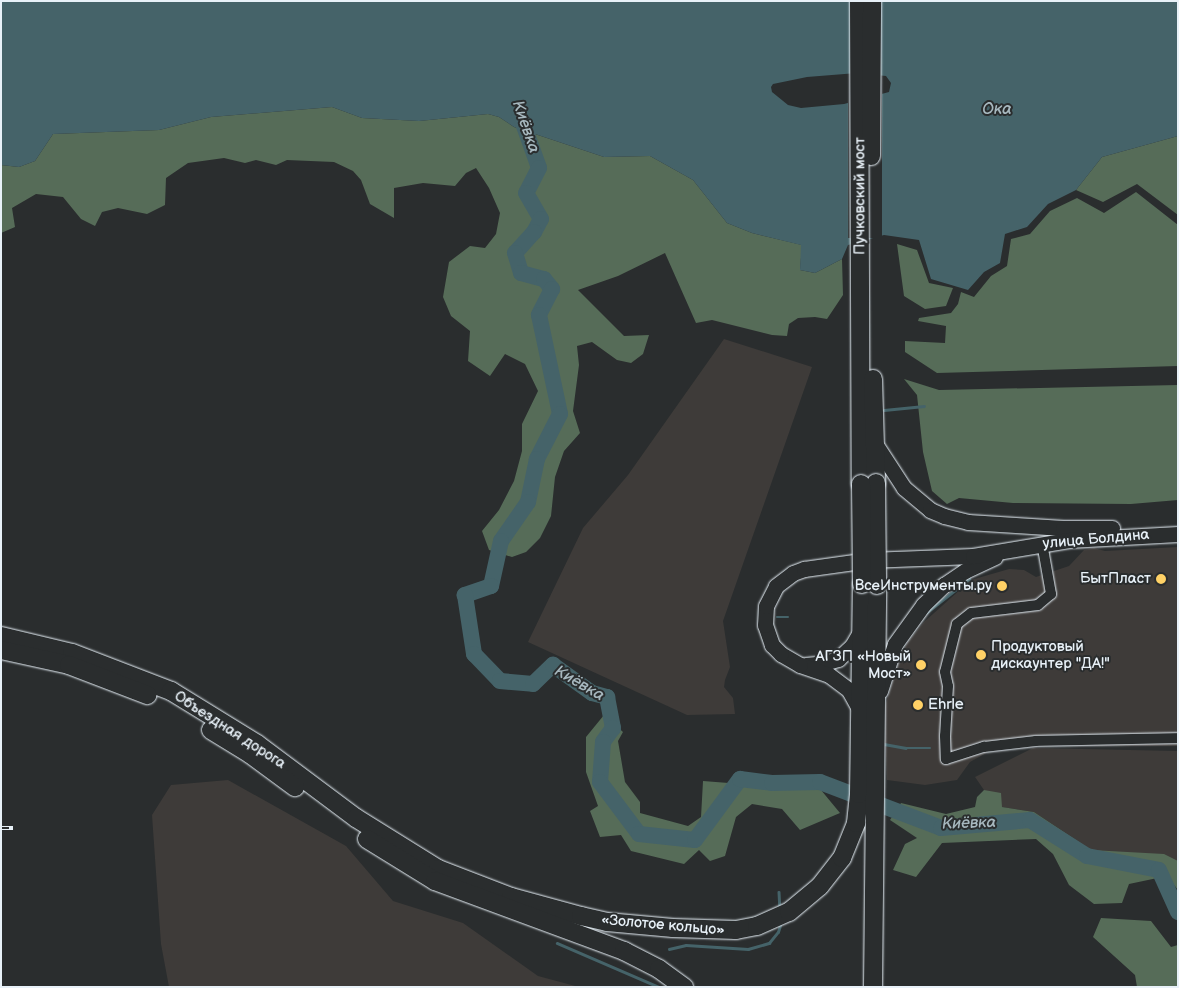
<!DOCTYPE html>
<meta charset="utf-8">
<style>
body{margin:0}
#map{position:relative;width:1179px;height:988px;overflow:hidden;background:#2a2d2e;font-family:"Balsamiq Sans",sans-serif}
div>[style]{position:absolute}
.built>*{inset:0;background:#3e3b39}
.green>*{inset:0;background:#566c58}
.water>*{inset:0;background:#456369}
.pier>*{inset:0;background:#2a2d2e;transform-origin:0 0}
.stream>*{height:2.5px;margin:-1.25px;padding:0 1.25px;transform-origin:1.25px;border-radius:1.25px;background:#456369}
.river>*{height:16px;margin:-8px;padding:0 8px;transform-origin:8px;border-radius:8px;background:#456369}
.roads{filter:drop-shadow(0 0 1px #e8f1f8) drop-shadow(0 0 1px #e8f1f8)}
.minor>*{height:10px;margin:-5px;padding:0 5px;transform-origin:5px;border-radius:5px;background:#2a2d2e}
.secondary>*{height:15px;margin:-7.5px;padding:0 7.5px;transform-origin:7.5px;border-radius:7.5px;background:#2a2d2e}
.trunk>*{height:18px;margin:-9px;padding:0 9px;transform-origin:9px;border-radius:9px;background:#2a2d2e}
.rail>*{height:4.5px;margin-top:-2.25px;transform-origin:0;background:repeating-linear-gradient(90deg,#2a2d2e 0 8px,#e8f1f8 0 16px);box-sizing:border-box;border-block:1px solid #e8f1f8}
.bridges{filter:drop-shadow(0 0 1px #e8f1f8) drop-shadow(0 0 1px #e8f1f8)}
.trunk-bridge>*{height:18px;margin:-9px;padding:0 9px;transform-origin:9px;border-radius:9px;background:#2a2d2e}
.dots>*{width:14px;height:14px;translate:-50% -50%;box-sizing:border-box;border:2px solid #2a2d2e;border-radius:50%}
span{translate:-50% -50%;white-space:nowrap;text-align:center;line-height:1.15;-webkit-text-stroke:4px #2a2d2e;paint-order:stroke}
.street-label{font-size:15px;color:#e8f1f8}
.poi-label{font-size:15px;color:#e8f1f8}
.right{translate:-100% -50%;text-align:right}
.left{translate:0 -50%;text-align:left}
.water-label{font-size:16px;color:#a7b8bf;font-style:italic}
.frame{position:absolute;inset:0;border:2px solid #e8f1f8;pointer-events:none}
</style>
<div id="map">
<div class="built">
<div style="clip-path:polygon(724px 339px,812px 367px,723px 621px,730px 667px,725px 680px,724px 687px,733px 698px,735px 714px,687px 715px,528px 642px,583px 528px,628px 475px)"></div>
<div style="clip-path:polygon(1178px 547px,1178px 746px,1018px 746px,990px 751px,970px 762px,957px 780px,925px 785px,887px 780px,884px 710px,899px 660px,907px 643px,924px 622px,971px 580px,1009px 569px,1024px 570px,1036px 577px,1069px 566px,1084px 550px,1094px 548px,1105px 551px)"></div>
<div style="clip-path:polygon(1033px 748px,1178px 751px,1178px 863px,1091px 850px,1034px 812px,995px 806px,975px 777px)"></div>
<div style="clip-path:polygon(228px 780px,346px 846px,393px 901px,463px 923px,538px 976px,579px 987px,169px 987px,161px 944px,152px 815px,171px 785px)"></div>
</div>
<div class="green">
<div style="clip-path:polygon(332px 107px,362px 118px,419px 121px,488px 114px,499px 117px,514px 127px,604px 157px,650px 156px,693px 180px,727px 223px,752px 233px,802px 245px,800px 270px,815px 273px,842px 259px,843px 295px,827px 319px,815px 317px,798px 318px,789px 324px,787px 336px,772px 335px,712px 320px,696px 323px,665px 253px,618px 276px,578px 290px,624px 336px,649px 335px,643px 354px,631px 363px,617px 360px,592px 342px,577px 346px,579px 365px,573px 411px,580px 433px,564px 451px,555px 477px,551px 516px,540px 538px,526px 552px,512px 557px,489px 550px,482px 531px,499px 510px,514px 481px,522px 451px,522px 424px,538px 391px,525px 364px,505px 354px,490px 376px,468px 361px,470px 331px,451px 316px,443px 297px,449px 262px,470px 246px,485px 248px,496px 234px,500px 213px,489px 188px,476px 168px,466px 173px,455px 186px,423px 183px,394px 188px,394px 218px,370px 204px,361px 180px,353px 171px,334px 162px,287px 160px,276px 165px,256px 160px,245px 163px,224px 158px,188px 163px,166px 178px,165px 205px,147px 214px,118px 208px,102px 212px,95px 226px,81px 219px,63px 197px,36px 194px,12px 208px,15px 227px,1px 233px,1px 165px,19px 167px,35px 161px,53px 134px,159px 130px,211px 117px)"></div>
<div style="clip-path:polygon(1178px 136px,1178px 215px,1137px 184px,1103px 202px,1076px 190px,1102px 157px)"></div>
<div style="clip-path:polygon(1136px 192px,1178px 225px,1178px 366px,937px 373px,905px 352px,905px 341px,945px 343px,946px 326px,918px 321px,919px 318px,951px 313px,958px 304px,961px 292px,974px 297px,991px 276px,1007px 266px,1011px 239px,1030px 234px,1050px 211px,1077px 198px,1104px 213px)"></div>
<div style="clip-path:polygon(897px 244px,917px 250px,929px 283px,953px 288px,946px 306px,925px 309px,904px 296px)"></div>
<div style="clip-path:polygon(904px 379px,939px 390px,1178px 385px,1178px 500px,1131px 504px,1013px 503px,959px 498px,947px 504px,932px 491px,923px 452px,917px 395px)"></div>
<div style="clip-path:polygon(604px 715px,623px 732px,618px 741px,625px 782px,640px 802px,640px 813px,688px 826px,701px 817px,703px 781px,821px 790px,840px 813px,800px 830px,782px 809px,752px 804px,736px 817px,725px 856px,710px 861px,699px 850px,684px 864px,631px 851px,621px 835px,600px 837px,590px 811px,598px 806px,586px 772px,586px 737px)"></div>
<div style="clip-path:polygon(984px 790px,1001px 793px,1002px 807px,1034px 812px,1091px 850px,1164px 854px,1178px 861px,1178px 890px,1167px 876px,1129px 884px,1122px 903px,1094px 904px,1069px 885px,1053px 854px,1036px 839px,942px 843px,916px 877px,893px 870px,905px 844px,917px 838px,890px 820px,901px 803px,946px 814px,975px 807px,977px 797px)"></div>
<div style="clip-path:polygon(1101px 918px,1151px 921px,1171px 947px,1178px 945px,1178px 987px,1137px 987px,1135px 975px,1093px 937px)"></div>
</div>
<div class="water">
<div style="clip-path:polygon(evenodd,1px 1px,1178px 1px,1178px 136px,1102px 157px,1076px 190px,1048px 204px,1027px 227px,1005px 234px,1000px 263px,984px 272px,968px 290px,931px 279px,919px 240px,884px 235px,848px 245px,842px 259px,815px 273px,800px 270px,801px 245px,752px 233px,727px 223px,693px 180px,650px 156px,604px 157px,514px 127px,499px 117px,488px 114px,419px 121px,362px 118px,332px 107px,211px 117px,159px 130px,53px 134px,35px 161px,19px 167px,1px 165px,1px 1px,857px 73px,886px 76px,891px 83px,889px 92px,844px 104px,801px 108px,788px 105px,772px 92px,771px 87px,773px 84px,807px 77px,857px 73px)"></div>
</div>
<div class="pier">
<div style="left:882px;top:92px;width:146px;height:34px;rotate:90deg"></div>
</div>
<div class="stream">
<div style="left:884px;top:410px;width:40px;rotate:-5.7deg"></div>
<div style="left:926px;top:613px;width:55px;rotate:-38.3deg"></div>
<div style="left:777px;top:617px;width:11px"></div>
<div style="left:884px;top:744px;width:22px;rotate:10deg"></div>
<div style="left:906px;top:748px;width:24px"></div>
<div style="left:779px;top:892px;width:17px;rotate:87deg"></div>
<div style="left:557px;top:943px;width:111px;rotate:23.3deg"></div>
<div style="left:669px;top:949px;width:17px;rotate:-13deg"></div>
<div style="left:686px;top:945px;width:62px;rotate:3.7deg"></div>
<div style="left:748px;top:949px;width:22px;rotate:-16deg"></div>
<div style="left:769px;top:943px;width:14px;rotate:-51deg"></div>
<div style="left:778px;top:932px;width:10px;rotate:-73deg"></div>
</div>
<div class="river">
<div style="left:519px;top:112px;width:59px;rotate:70.3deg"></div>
<div style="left:539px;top:168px;width:28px;rotate:117deg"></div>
<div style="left:526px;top:193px;width:30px;rotate:60deg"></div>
<div style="left:541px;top:219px;width:15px;rotate:118deg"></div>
<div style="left:534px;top:232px;width:28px;rotate:132deg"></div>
<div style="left:515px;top:253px;width:21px;rotate:73deg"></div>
<div style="left:521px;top:273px;width:24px;rotate:15deg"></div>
<div style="left:544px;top:279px;width:13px;rotate:51deg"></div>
<div style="left:552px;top:289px;width:29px;rotate:117deg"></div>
<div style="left:539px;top:315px;width:101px;rotate:78deg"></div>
<div style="left:560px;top:414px;width:51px;rotate:117.1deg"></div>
<div style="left:537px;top:459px;width:44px;rotate:101.8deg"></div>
<div style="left:528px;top:502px;width:47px;rotate:124.7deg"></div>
<div style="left:501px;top:541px;width:46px;rotate:102.5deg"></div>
<div style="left:491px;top:586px;width:28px;rotate:161deg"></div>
<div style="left:465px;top:595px;width:60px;rotate:81.3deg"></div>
<div style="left:474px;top:654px;width:37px;rotate:46deg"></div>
<div style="left:500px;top:681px;width:33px;rotate:5deg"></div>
<div style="left:533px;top:684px;width:28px;rotate:-44deg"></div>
<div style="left:553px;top:665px;width:48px;rotate:35.7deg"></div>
<div style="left:592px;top:693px;width:16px;rotate:15deg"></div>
<div style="left:607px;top:697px;width:32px;rotate:79deg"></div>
<div style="left:613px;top:728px;width:17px;rotate:126deg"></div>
<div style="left:603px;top:742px;width:40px;rotate:94.3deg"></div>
<div style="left:600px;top:782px;width:65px;rotate:53.1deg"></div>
<div style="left:639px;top:834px;width:56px;rotate:6.1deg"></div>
<div style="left:695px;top:840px;width:76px;rotate:-53.6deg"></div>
<div style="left:740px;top:779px;width:32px;rotate:7deg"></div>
<div style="left:772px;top:783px;width:48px;rotate:-1.2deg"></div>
<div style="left:820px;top:782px;width:129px;rotate:20.8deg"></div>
<div style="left:941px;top:828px;width:89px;rotate:-5.1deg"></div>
<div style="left:1030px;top:820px;width:67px;rotate:32.3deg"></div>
<div style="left:1087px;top:856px;width:73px;rotate:11deg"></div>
<div style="left:1159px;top:870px;width:46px;rotate:65.7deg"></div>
</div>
<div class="roads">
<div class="minor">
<div style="left:1042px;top:543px;width:52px;rotate:80deg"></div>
<div style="left:1051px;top:594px;width:17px;rotate:140deg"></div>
<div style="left:1038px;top:605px;width:67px;rotate:173.2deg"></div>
<div style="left:971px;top:613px;width:18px;rotate:142deg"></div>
<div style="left:957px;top:624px;width:49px;rotate:104deg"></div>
<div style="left:945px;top:672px;width:14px;rotate:78deg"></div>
<div style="left:948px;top:686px;width:50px;rotate:93.4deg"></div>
<div style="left:945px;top:736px;width:23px;rotate:88deg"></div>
<div style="left:946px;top:759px;width:40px;rotate:-18deg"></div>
<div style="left:984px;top:747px;width:52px;rotate:-6.6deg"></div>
<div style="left:1036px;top:741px;width:142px;rotate:-1.2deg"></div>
</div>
<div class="secondary">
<div style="left:876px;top:445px;width:51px;rotate:56.9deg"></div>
<div style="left:904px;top:488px;width:34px;rotate:40deg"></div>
<div style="left:930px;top:510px;width:15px;rotate:23deg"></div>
<div style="left:944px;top:516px;width:25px;rotate:14deg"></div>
<div style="left:968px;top:522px;width:95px;rotate:3.6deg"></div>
<div style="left:1063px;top:528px;width:49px"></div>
<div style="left:806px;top:665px;width:18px;rotate:-6deg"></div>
<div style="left:824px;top:663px;width:15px;rotate:-16deg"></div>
<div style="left:838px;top:659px;width:19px;rotate:-43deg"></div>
<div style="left:852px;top:646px;width:20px;rotate:-60deg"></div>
<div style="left:880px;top:691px;width:49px;rotate:-72.3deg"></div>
<div style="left:895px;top:644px;width:48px;rotate:-54.3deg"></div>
<div style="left:923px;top:605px;width:29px;rotate:-44deg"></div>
<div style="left:944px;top:585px;width:25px;rotate:-34deg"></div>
<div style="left:965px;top:571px;width:33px;rotate:-25deg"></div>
<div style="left:861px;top:712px;width:25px;rotate:-119deg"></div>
<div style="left:849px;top:690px;width:25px;rotate:-143deg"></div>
<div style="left:829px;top:675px;width:31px;rotate:-161deg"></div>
<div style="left:800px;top:665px;width:22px;rotate:-150deg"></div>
<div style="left:781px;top:654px;width:13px;rotate:-135deg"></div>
<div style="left:772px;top:645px;width:21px;rotate:-109deg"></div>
<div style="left:765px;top:625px;width:19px;rotate:-87deg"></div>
<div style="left:766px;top:606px;width:22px;rotate:-63deg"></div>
<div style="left:776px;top:586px;width:21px;rotate:-37deg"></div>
<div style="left:793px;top:573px;width:12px;rotate:-20deg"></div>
<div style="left:804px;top:569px;width:65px;rotate:-8deg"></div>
<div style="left:868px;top:560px;width:105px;rotate:-2.2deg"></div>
<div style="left:973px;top:556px;width:97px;rotate:-9.5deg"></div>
<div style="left:1069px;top:540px;width:109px;rotate:-3.2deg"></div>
</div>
<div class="trunk">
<div style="left:859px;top:1px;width:483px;rotate:89.8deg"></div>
<div style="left:871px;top:156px;width:155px;rotate:-89.6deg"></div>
<div style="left:873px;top:379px;width:104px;rotate:88.3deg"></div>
<div style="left:1px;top:636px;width:73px;rotate:13.5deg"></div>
<div style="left:72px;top:653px;width:106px;rotate:21deg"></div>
<div style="left:171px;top:691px;width:101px;rotate:31.6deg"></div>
<div style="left:257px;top:744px;width:124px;rotate:36.8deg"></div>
<div style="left:356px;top:818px;width:97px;rotate:31.9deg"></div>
<div style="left:438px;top:869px;width:78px;rotate:21deg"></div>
<div style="left:511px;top:897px;width:73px;rotate:15.2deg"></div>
<div style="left:581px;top:916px;width:27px;rotate:13deg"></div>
<div style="left:607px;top:922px;width:66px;rotate:5.2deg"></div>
<div style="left:673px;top:928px;width:63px;rotate:1.8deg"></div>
<div style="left:736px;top:930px;width:21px;rotate:-11deg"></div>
<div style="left:757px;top:926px;width:35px;rotate:-24deg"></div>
<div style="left:789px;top:912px;width:40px;rotate:-40deg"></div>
<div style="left:820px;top:886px;width:36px;rotate:-52deg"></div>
<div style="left:842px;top:858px;width:38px;rotate:-68deg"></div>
<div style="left:856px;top:823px;width:29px;rotate:-84deg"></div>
<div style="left:859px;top:794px;width:210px;rotate:-89.2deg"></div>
<div style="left:1px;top:650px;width:70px;rotate:12.4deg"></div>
<div style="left:69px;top:665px;width:84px;rotate:21deg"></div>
<div style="left:211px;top:730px;width:46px;rotate:31.6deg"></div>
<div style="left:250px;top:754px;width:56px;rotate:36.3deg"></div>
<div style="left:367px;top:839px;width:80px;rotate:31.7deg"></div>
<div style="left:435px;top:881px;width:202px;rotate:20.3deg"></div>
<div style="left:624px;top:951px;width:39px;rotate:27deg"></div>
<div style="left:659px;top:969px;width:31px;rotate:36deg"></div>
<div style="left:873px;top:987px;width:402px;rotate:-89.4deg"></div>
</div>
</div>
<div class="rail">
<div style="left:1px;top:828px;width:12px"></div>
</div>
<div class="bridges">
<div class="trunk-bridge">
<div style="left:876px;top:483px;width:102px;rotate:89.4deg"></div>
<div style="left:861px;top:484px;width:100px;rotate:89.4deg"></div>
</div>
</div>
<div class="dots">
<div style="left:1161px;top:579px;background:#ffd166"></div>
<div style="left:1002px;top:586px;background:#ffd166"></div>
<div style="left:981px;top:655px;background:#ffd166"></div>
<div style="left:921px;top:665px;background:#ffd166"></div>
<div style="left:918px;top:705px;background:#ffd166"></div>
</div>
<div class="street-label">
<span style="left:860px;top:196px;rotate:-90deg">Пучковский мост</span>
<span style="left:1096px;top:539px;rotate:-5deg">улица Болдина</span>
<span style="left:230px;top:730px;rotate:33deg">Объездная дорога</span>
<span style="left:663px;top:925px;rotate:5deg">«Золотое кольцо»</span>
</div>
<div class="poi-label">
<span class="right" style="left:1151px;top:579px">БытПласт</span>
<span class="right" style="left:992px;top:586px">ВсеИнструменты.ру</span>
<span class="left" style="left:991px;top:655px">Продуктовый<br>дискаунтер "ДА!"</span>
<span class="right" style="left:911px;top:665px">АГЗП «Новый<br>Мост»</span>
<span class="left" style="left:928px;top:705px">Ehrle</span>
</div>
<div class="water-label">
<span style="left:997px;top:110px">Ока</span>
<span style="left:525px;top:127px;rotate:71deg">Киёвка</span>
<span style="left:579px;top:684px;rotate:30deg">Киёвка</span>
<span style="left:969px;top:824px;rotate:-2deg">Киёвка</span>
</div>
<div class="frame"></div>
</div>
